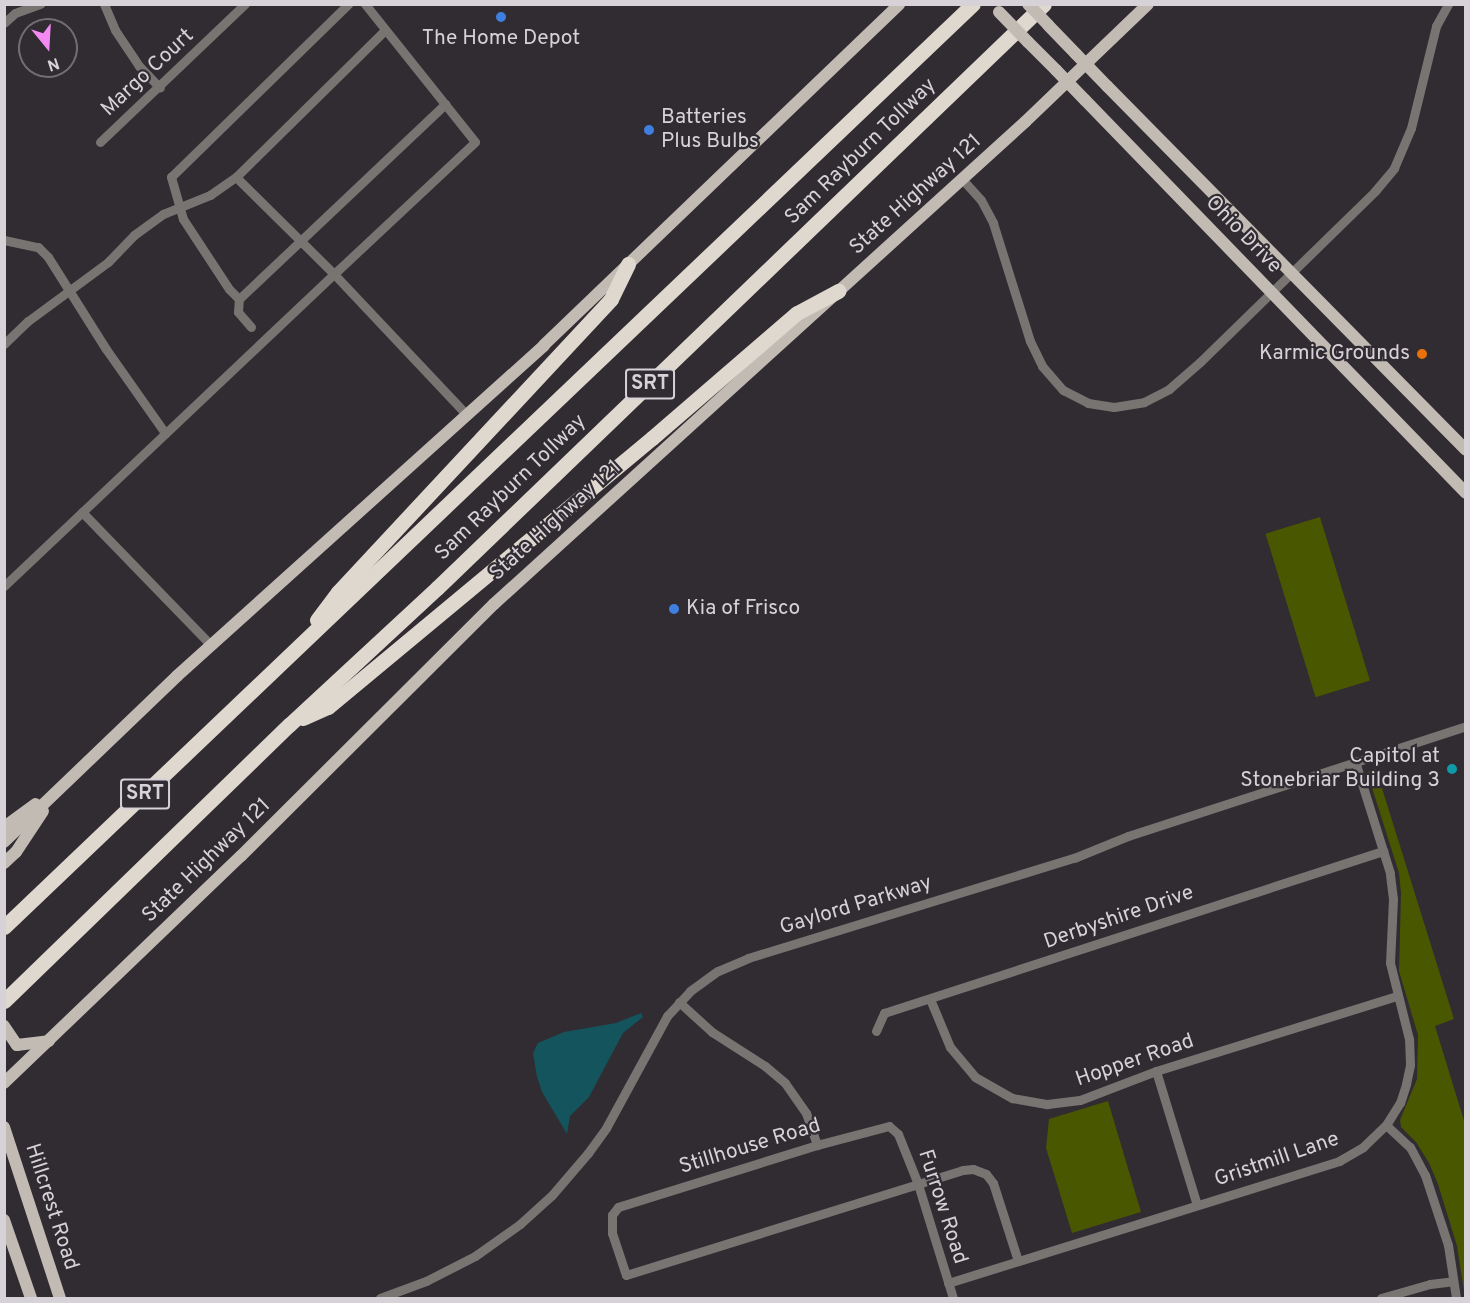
<!DOCTYPE html>
<style>
body{margin:0}
#map{position:relative;width:1470px;height:1303px;overflow:hidden;background:#312b32;font-family:Overpass,sans-serif}
div>[style]{position:absolute}
.green>*{inset:0;background:#4a5701;transform-origin:0 0}
.water>*{inset:0;background:#13545d}
.minor>*{height:9px;margin:-4.5px;padding:0 4.5px;transform-origin:4.5px;border-radius:4.5px;background:#777471}
.major>*{height:12px;margin:-6px;padding:0 6px;transform-origin:6px;border-radius:6px;background:#c1bbb3}
.highway>*{height:15px;margin:-7.5px;padding:0 7.5px;transform-origin:7.5px;border-radius:7.5px;background:#dfd8ce}
.major-bridge>*{height:12px;margin:-6px;padding:0 6px;transform-origin:6px;border-radius:6px;background:#c1bbb3}
.dots>*{width:16px;height:16px;translate:-50% -50%;box-sizing:border-box;border:3px solid #312b32;border-radius:50%}
span{translate:-50% -50%;white-space:nowrap;text-align:center;line-height:1.15;-webkit-text-stroke:4.5px #312b32;paint-order:stroke}
.shield-label span{padding:2px 4px;background:#312b32;border:2px solid;border-radius:4px;-webkit-text-stroke-width:0}
.shield-label{font-size:20px;color:#d6d2d7;font-weight:700}
.poi-label{font-size:21px;color:#d6d2d7}
.left{translate:0 -50%;text-align:left}
.right{translate:-100% -50%;text-align:right}
.street-label{font-size:21px;color:#d6d2d7}
.frame{position:absolute;inset:0;border:6px solid #d6d2d7;pointer-events:none}
.north{position:absolute;left:18px;top:18px;width:60px;height:60px;box-sizing:border-box;background:#312b32;border:2px solid #736e74;border-radius:50%;rotate:162deg;font-size:16px;font-weight:700;line-height:24px;text-align:center;color:#d6d2d7}
.north::after{content:'';display:block;margin:auto;width:21px;height:27px;background:#f38af1;clip-path:polygon(50% 0,100% 100%,50% 72%,0 100%)}
</style>
<div id="map">
<div class="green">
<div style="left:1320px;top:517px;width:171px;height:57px;rotate:73deg"></div>
<div style="clip-path:polygon(1376px 769px,1454px 1019px,1435px 1026px,1465px 1124px,1465px 1298px,1457px 1246px,1438px 1184px,1429px 1163px,1416px 1142px,1401px 1127px,1400px 1120px,1417px 1079px,1418px 1035px,1399px 971px,1401px 893px,1399px 873px,1368px 775px,1369px 771px)"></div>
<div style="clip-path:polygon(1108px 1101px,1141px 1212px,1072px 1233px,1046px 1148px,1049px 1119px)"></div>
</div>
<div class="water">
<div style="clip-path:polygon(641px 1013px,643px 1017px,623px 1033px,589px 1097px,570px 1116px,567px 1134px,542px 1092px,537px 1077px,533px 1053px,538px 1043px,564px 1032px,616px 1023px)"></div>
</div>
<div class="minor">
<div style="left:104px;top:4px;width:28px;rotate:67deg"></div>
<div style="left:115px;top:30px;width:43px;rotate:56.3deg"></div>
<div style="left:139px;top:66px;width:30px;rotate:46deg"></div>
<div style="left:365px;top:4px;width:176px;rotate:51.4deg"></div>
<div style="left:475px;top:142px;width:193px;rotate:136.9deg"></div>
<div style="left:334px;top:274px;width:138px;rotate:-135.3deg"></div>
<div style="left:236px;top:177px;width:209px;rotate:-44.6deg"></div>
<div style="left:4px;top:23px;width:15px;rotate:-42deg"></div>
<div style="left:15px;top:13px;width:27px;rotate:-20deg"></div>
<div style="left:100px;top:142px;width:200px;rotate:-43.6deg"></div>
<div style="left:962px;top:179px;width:28px;rotate:48deg"></div>
<div style="left:981px;top:200px;width:26px;rotate:62deg"></div>
<div style="left:993px;top:223px;width:124px;rotate:72.6deg"></div>
<div style="left:1030px;top:341px;width:28px;rotate:64deg"></div>
<div style="left:1042px;top:366px;width:32px;rotate:49deg"></div>
<div style="left:1063px;top:390px;width:28px;rotate:27deg"></div>
<div style="left:1088px;top:403px;width:26px;rotate:9deg"></div>
<div style="left:1114px;top:407px;width:30px;rotate:-9deg"></div>
<div style="left:1144px;top:402px;width:28px;rotate:-27deg"></div>
<div style="left:1169px;top:389px;width:41px;rotate:-41.1deg"></div>
<div style="left:1200px;top:362px;width:245px;rotate:-44.3deg"></div>
<div style="left:1375px;top:191px;width:30px;rotate:-50deg"></div>
<div style="left:1394px;top:168px;width:43px;rotate:-67deg"></div>
<div style="left:1411px;top:128px;width:105px;rotate:-76.2deg"></div>
<div style="left:1436px;top:26px;width:25px;rotate:-61deg"></div>
<div style="left:4px;top:240px;width:35px;rotate:12deg"></div>
<div style="left:38px;top:247px;width:14px;rotate:45deg"></div>
<div style="left:48px;top:257px;width:109px;rotate:57.8deg"></div>
<div style="left:106px;top:349px;width:103px;rotate:54.9deg"></div>
<div style="left:239px;top:299px;width:284px;rotate:-43.4deg"></div>
<div style="left:251px;top:327px;width:20px;rotate:-131deg"></div>
<div style="left:238px;top:312px;width:13px;rotate:-86deg"></div>
<div style="left:239px;top:299px;width:14px;rotate:-135deg"></div>
<div style="left:229px;top:289px;width:84px;rotate:-123.3deg"></div>
<div style="left:183px;top:219px;width:44px;rotate:-105.9deg"></div>
<div style="left:171px;top:177px;width:248px;rotate:-44.3deg"></div>
<div style="left:4px;top:344px;width:33px;rotate:-44deg"></div>
<div style="left:28px;top:321px;width:99px;rotate:-36.4deg"></div>
<div style="left:108px;top:262px;width:37px;rotate:-46deg"></div>
<div style="left:134px;top:235px;width:36px;rotate:-36deg"></div>
<div style="left:163px;top:214px;width:51px;rotate:-22deg"></div>
<div style="left:210px;top:195px;width:32px;rotate:-35deg"></div>
<div style="left:82px;top:512px;width:185px;rotate:45.9deg"></div>
<div style="left:4px;top:586px;width:454px;rotate:-43.4deg"></div>
<div style="left:334px;top:274px;width:194px;rotate:46.7deg"></div>
<div style="left:930px;top:999px;width:52px;rotate:67.4deg"></div>
<div style="left:950px;top:1047px;width:39px;rotate:50deg"></div>
<div style="left:975px;top:1077px;width:43px;rotate:29.6deg"></div>
<div style="left:1012px;top:1098px;width:36px;rotate:10deg"></div>
<div style="left:1047px;top:1104px;width:33px;rotate:-7deg"></div>
<div style="left:1080px;top:1100px;width:81px;rotate:-20.9deg"></div>
<div style="left:1156px;top:1071px;width:252px;rotate:-17.3deg"></div>
<div style="left:679px;top:1002px;width:45px;rotate:42.3deg"></div>
<div style="left:712px;top:1032px;width:63px;rotate:32.7deg"></div>
<div style="left:765px;top:1066px;width:26px;rotate:40deg"></div>
<div style="left:785px;top:1083px;width:37px;rotate:55deg"></div>
<div style="left:806px;top:1113px;width:34px;rotate:71deg"></div>
<div style="left:876px;top:1031px;width:20px;rotate:-66deg"></div>
<div style="left:884px;top:1013px;width:525px;rotate:-17.99deg"></div>
<div style="left:1156px;top:1071px;width:140px;rotate:73deg"></div>
<div style="left:1386px;top:1125px;width:33px;rotate:43deg"></div>
<div style="left:1410px;top:1147px;width:32px;rotate:62deg"></div>
<div style="left:1425px;top:1175px;width:74px;rotate:71.8deg"></div>
<div style="left:1448px;top:1245px;width:54px;rotate:81.4deg"></div>
<div style="left:948px;top:1283px;width:410px;rotate:-17.3deg"></div>
<div style="left:1339px;top:1161px;width:28px;rotate:-30deg"></div>
<div style="left:1363px;top:1147px;width:32px;rotate:-44deg"></div>
<div style="left:1386px;top:1125px;width:26px;rotate:-58deg"></div>
<div style="left:1400px;top:1103px;width:20px;rotate:-72deg"></div>
<div style="left:1406px;top:1084px;width:19px;rotate:-78deg"></div>
<div style="left:1410px;top:1065px;width:26px;rotate:-92deg"></div>
<div style="left:1409px;top:1039px;width:78px;rotate:-104deg"></div>
<div style="left:1390px;top:963px;width:64px;rotate:-87.3deg"></div>
<div style="left:1393px;top:899px;width:26px;rotate:-97deg"></div>
<div style="left:1390px;top:873px;width:117px;rotate:-107.4deg"></div>
<div style="left:380px;top:1298px;width:49px;rotate:-20.3deg"></div>
<div style="left:426px;top:1281px;width:55px;rotate:-27deg"></div>
<div style="left:475px;top:1256px;width:55px;rotate:-35.4deg"></div>
<div style="left:520px;top:1224px;width:43px;rotate:-42.2deg"></div>
<div style="left:552px;top:1195px;width:55px;rotate:-49.4deg"></div>
<div style="left:588px;top:1153px;width:31px;rotate:-54deg"></div>
<div style="left:606px;top:1128px;width:128px;rotate:-61.4deg"></div>
<div style="left:667px;top:1016px;width:34px;rotate:-47deg"></div>
<div style="left:690px;top:991px;width:34px;rotate:-36deg"></div>
<div style="left:718px;top:971px;width:33px;rotate:-23deg"></div>
<div style="left:748px;top:958px;width:341px;rotate:-17.1deg"></div>
<div style="left:1074px;top:858px;width:58px;rotate:-22.2deg"></div>
<div style="left:1128px;top:836px;width:355px;rotate:-18deg"></div>
<div style="left:953px;top:1298px;width:119px;rotate:-107.1deg"></div>
<div style="left:918px;top:1184px;width:54px;rotate:-111.8deg"></div>
<div style="left:898px;top:1134px;width:12px;rotate:-138deg"></div>
<div style="left:889px;top:1126px;width:74px;rotate:165.2deg"></div>
<div style="left:817px;top:1145px;width:208px;rotate:162.7deg"></div>
<div style="left:618px;top:1207px;width:10px;rotate:127deg"></div>
<div style="left:612px;top:1215px;width:18px;rotate:90deg"></div>
<div style="left:612px;top:1233px;width:44px;rotate:71.6deg"></div>
<div style="left:626px;top:1275px;width:306px;rotate:-17.3deg"></div>
<div style="left:918px;top:1184px;width:47px;rotate:-17.3deg"></div>
<div style="left:963px;top:1170px;width:10px;rotate:-6deg"></div>
<div style="left:973px;top:1169px;width:14px;rotate:21deg"></div>
<div style="left:986px;top:1174px;width:11px;rotate:52deg"></div>
<div style="left:993px;top:1183px;width:82px;rotate:72.2deg"></div>
<div style="left:1381px;top:1298px;width:51px;rotate:-15.9deg"></div>
<div style="left:1430px;top:1284px;width:23px;rotate:-7deg"></div>
</div>
<div class="major">
<div style="left:1048px;top:25px;width:40px;rotate:46deg"></div>
<div style="left:1028px;top:42px;width:40px;rotate:45deg"></div>
<div style="left:1107px;top:86px;width:511px;rotate:45.4deg"></div>
<div style="left:1085px;top:100px;width:547px;rotate:45.89deg"></div>
<div style="left:4px;top:827px;width:39px;rotate:-36deg"></div>
<div style="left:4px;top:842px;width:240px;rotate:-43.8deg"></div>
<div style="left:177px;top:676px;width:494px;rotate:-42deg"></div>
<div style="left:544px;top:345px;width:492px;rotate:-43.8deg"></div>
<div style="left:4px;top:863px;width:16px;rotate:-43deg"></div>
<div style="left:16px;top:852px;width:49px;rotate:-56.6deg"></div>
<div style="left:4px;top:1026px;width:23px;rotate:56deg"></div>
<div style="left:17px;top:1045px;width:32px;rotate:-7deg"></div>
<div style="left:4px;top:1083px;width:328px;rotate:-43.8deg"></div>
<div style="left:241px;top:856px;width:357px;rotate:-44.9deg"></div>
<div style="left:494px;top:604px;width:717px;rotate:-42.23deg"></div>
<div style="left:1025px;top:122px;width:170px;rotate:-43.8deg"></div>
<div style="left:4px;top:1127px;width:180px;rotate:71.9deg"></div>
<div style="left:4px;top:1220px;width:83px;rotate:70.9deg"></div>
</div>
<div class="highway">
<div style="left:317px;top:620px;width:35px;rotate:-53deg"></div>
<div style="left:338px;top:592px;width:400px;rotate:-47deg"></div>
<div style="left:611px;top:299px;width:39px;rotate:-64deg"></div>
<div style="left:303px;top:718px;width:27px;rotate:-24deg"></div>
<div style="left:328px;top:707px;width:421px;rotate:-39.7deg"></div>
<div style="left:652px;top:438px;width:191px;rotate:-40.8deg"></div>
<div style="left:797px;top:313px;width:47px;rotate:-28.2deg"></div>
<div style="left:4px;top:927px;width:1338px;rotate:-43.61deg"></div>
<div style="left:4px;top:1001px;width:397px;rotate:-44.1deg"></div>
<div style="left:289px;top:725px;width:202px;rotate:-42.8deg"></div>
<div style="left:437px;top:588px;width:842px;rotate:-43.89deg"></div>
</div>
<div class="major-bridge">
<div style="left:1028px;top:4px;width:29px;rotate:46deg"></div>
<div style="left:999px;top:12px;width:42px;rotate:46deg"></div>
<div style="left:1076px;top:54px;width:45px;rotate:45.9deg"></div>
<div style="left:1056px;top:70px;width:42px;rotate:46deg"></div>
</div>
<div class="dots">
<div style="left:501px;top:17px;background:#3f7fe0"></div>
<div style="left:649px;top:130px;background:#3f7fe0"></div>
<div style="left:1422px;top:354px;background:#e8710a"></div>
<div style="left:674px;top:609px;background:#3f7fe0"></div>
<div style="left:1452px;top:769px;background:#0f9aa8"></div>
</div>
<div class="shield-label">
<span style="left:650px;top:384px">SRT</span>
<span style="left:145px;top:794px">SRT</span>
</div>
<div class="poi-label">
<span style="left:501px;top:39px">The Home Depot</span>
<span class="left" style="left:661px;top:130px">Batteries<br>Plus Bulbs</span>
<span class="right" style="left:1410px;top:354px">Karmic Grounds</span>
<span class="left" style="left:686px;top:609px">Kia of Frisco</span>
<span class="right" style="left:1440px;top:769px">Capitol at<br>Stonebriar Building 3</span>
</div>
<div class="street-label">
<span style="left:148px;top:73px;rotate:-43deg">Margo Court</span>
<span style="left:861px;top:152px;rotate:-44deg">Sam Rayburn Tollway</span>
<span style="left:916px;top:195px;rotate:-42deg">State Highway 121</span>
<span style="left:1243px;top:235px;rotate:46deg">Ohio Drive</span>
<span style="left:511px;top:488px;rotate:-44deg">Sam Rayburn Tollway</span>
<span style="left:556px;top:521px;rotate:-42deg">State Highway 121</span>
<span style="left:207px;top:861px;rotate:-44deg">State Highway 121</span>
<span style="left:856px;top:906px;rotate:-17deg">Gaylord Parkway</span>
<span style="left:1119px;top:918px;rotate:-19deg">Derbyshire Drive</span>
<span style="left:1135px;top:1061px;rotate:-19deg">Hopper Road</span>
<span style="left:750px;top:1147px;rotate:-17deg">Stillhouse Road</span>
<span style="left:1277px;top:1160px;rotate:-19deg">Gristmill Lane</span>
<span style="left:51px;top:1207px;rotate:72deg">Hillcrest Road</span>
<span style="left:942px;top:1207px;rotate:72deg">Furrow Road</span>
</div>
<div class="frame"></div>
<div class="north">N</div>
</div>
